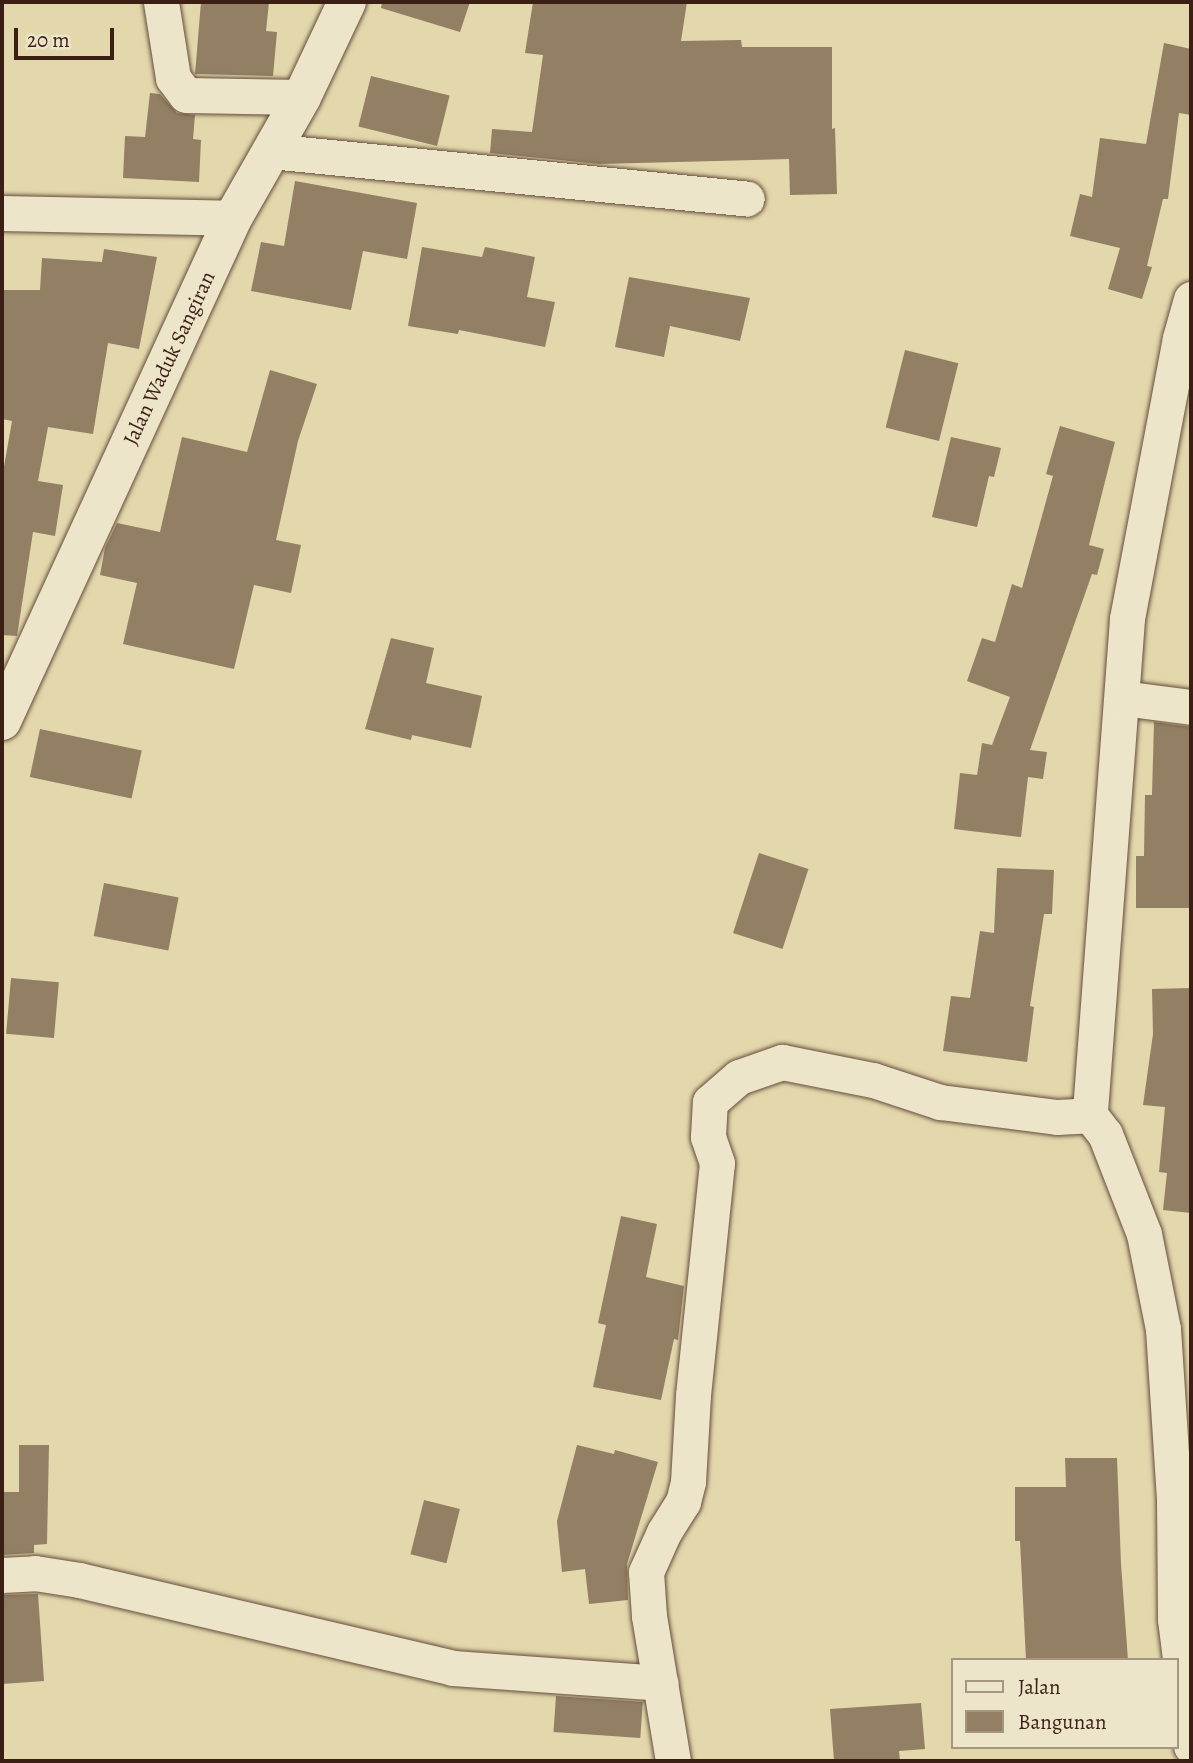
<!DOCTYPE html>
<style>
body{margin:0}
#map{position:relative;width:1193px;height:1763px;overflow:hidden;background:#e3d7ac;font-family:Alegreya,serif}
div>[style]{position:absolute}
.building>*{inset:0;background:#927f64;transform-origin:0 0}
.roads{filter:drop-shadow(0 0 2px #654d3b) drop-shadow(0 0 2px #654d3b)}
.minor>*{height:35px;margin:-17.5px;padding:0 17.5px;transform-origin:17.5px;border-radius:17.5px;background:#ede5c9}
.tertiary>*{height:38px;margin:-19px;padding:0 19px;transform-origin:19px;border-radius:19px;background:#ede5c9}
span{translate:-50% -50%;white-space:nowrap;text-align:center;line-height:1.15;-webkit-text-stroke:6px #ede5c9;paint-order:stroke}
.street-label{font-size:21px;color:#3b1f15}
.frame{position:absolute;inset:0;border:4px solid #3b1f15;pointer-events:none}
.legend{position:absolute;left:951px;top:1658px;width:228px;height:91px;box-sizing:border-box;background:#ede5c9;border:2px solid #a69681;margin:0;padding:9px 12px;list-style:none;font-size:21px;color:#3b1f15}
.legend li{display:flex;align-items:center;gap:14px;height:35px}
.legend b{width:35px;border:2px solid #a69681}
.scale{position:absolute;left:14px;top:28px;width:100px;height:32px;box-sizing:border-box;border:4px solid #3b1f15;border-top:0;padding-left:9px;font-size:21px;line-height:24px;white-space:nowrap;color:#3b1f15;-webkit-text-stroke:5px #ede5c9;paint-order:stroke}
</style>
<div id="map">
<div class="building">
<div style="clip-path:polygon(201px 2px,269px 2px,266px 31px,277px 32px,273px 76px,195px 74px)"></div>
<div style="clip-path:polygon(382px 2px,470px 2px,460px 32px,381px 8px)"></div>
<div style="clip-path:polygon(533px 2px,687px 2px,681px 41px,741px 40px,742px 47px,832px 47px,832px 129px,835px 128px,837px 194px,790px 195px,789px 159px,599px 164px,490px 153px,492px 129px,532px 132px,543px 55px,525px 53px)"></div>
<div style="clip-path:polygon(1164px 43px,1191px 49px,1191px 115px,1179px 113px,1168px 199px,1163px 199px,1147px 266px,1152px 267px,1142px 299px,1108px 289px,1120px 248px,1070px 236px,1080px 194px,1092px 197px,1100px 138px,1146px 144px)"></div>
<div style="left:371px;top:76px;width:81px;height:52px;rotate:14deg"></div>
<div style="clip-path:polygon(150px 93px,160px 94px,177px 113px,195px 115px,193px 139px,201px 140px,199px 182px,123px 178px,125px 136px,145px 137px)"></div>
<div style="clip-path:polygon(295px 181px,417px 203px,407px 259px,363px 251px,351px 310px,251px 291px,261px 242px,284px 246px)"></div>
<div style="clip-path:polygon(422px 247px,482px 257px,485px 247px,535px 257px,527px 297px,555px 302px,545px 347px,459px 330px,458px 334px,408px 326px)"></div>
<div style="clip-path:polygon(104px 249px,157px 257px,139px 349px,108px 343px,93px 434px,48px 427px,38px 481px,63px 485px,55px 536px,33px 532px,17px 636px,2px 635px,2px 478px,12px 421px,2px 419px,2px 290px,40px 290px,42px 258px,102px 262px)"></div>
<div style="clip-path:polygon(629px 277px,750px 298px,740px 341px,670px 326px,664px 357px,615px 347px)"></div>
<div style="left:905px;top:350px;width:55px;height:80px;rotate:14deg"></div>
<div style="clip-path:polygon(270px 370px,317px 384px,298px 441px,276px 540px,301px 545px,291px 593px,254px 585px,234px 669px,123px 644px,137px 583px,100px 575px,105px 548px,117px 523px,160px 532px,182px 437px,247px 452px)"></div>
<div style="clip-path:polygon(1060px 426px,1115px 442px,1089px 545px,1104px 549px,1097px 575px,1092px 574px,1030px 750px,1047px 752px,1043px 779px,1028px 777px,1021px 837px,954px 829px,960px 773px,977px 775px,982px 743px,992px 745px,1010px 697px,967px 681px,982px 638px,995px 642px,1012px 584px,1022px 588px,1053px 476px,1046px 474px)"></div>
<div style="clip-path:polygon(951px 437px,1001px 448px,994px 477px,989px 476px,977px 527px,932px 517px)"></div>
<div style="clip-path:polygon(391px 638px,434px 648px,426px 683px,482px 696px,471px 748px,412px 735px,411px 740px,365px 729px)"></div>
<div style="clip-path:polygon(1154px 722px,1191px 727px,1191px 908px,1136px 908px,1136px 856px,1144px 856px,1145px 795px,1152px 795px)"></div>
<div style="left:40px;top:729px;width:104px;height:49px;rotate:12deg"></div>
<div style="left:759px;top:853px;width:52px;height:84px;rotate:18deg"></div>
<div style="clip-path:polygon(997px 868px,1054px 870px,1052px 914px,1044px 914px,1030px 1006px,1034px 1007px,1027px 1062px,943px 1051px,951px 996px,970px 998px,980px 931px,994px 933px)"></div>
<div style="left:104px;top:883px;width:76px;height:54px;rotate:11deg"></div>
<div style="left:11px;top:978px;width:48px;height:56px;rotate:5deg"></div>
<div style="clip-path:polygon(1191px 988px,1191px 1213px,1163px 1210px,1167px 1173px,1159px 1172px,1165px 1107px,1143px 1105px,1153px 1034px,1152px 989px)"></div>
<div style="clip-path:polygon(621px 1216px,657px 1224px,646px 1277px,684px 1286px,678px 1340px,674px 1339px,661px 1400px,593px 1387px,606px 1325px,598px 1323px)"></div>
<div style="clip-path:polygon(19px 1445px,49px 1445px,47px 1544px,34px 1545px,34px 1553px,2px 1555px,2px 1492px,19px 1492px)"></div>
<div style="clip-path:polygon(577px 1445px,614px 1454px,615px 1450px,658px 1462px,627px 1564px,628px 1600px,589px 1604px,585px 1569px,562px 1572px,557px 1521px)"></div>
<div style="clip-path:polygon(1065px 1458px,1117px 1458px,1121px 1564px,1128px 1660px,1026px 1660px,1020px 1541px,1015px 1541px,1015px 1487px,1066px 1487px)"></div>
<div style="left:424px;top:1500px;width:37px;height:56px;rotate:14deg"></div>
<div style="clip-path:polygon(38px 1594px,44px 1681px,2px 1684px,2px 1595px)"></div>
<div style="left:556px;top:1696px;width:87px;height:36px;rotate:4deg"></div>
<div style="clip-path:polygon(921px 1703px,925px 1749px,899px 1751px,900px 1761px,834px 1761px,830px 1709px)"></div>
</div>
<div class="roads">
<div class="minor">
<div style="left:161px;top:2px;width:77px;rotate:81deg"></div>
<div style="left:173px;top:78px;width:21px;rotate:53deg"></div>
<div style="left:186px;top:95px;width:116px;rotate:1deg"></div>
<div style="left:270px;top:151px;width:479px;rotate:5.7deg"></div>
<div style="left:2px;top:213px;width:231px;rotate:1.2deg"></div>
<div style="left:1191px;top:299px;width:41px;rotate:105.8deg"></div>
<div style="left:1180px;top:338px;width:286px;rotate:100.7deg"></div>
<div style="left:1127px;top:619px;width:497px;rotate:94.3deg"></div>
<div style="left:1090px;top:1115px;width:24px;rotate:52deg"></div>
<div style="left:1105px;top:1134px;width:107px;rotate:68.7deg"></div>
<div style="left:1144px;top:1234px;width:97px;rotate:78.7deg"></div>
<div style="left:1163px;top:1329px;width:170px;rotate:86.3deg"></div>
<div style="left:1174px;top:1499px;width:120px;rotate:89.5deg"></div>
<div style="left:1175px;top:1619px;width:128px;rotate:82.8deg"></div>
<div style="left:1122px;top:698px;width:70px;rotate:7.4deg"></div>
<div style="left:2px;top:1575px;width:33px;rotate:-3deg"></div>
<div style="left:35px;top:1573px;width:45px;rotate:9deg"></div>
<div style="left:79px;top:1580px;width:384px;rotate:13.2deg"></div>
<div style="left:453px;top:1668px;width:208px;rotate:4.1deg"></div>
<div style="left:673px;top:1761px;width:147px;rotate:-99.4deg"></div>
<div style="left:649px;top:1616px;width:44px;rotate:-93.9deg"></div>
<div style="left:646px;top:1572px;width:44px;rotate:-65.8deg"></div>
<div style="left:664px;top:1532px;width:36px;rotate:-58deg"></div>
<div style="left:683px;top:1502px;width:21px;rotate:-76deg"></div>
<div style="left:688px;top:1482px;width:87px;rotate:-86.7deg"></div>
<div style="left:693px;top:1395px;width:233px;rotate:-84.1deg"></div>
<div style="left:717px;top:1163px;width:28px;rotate:-109deg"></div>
<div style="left:708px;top:1137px;width:35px;rotate:-87deg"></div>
<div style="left:710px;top:1102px;width:38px;rotate:-41deg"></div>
<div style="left:739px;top:1077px;width:46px;rotate:-19.2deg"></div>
<div style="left:782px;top:1062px;width:93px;rotate:11.2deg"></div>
<div style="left:873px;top:1080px;width:71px;rotate:18.2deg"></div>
<div style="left:940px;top:1102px;width:118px;rotate:7.3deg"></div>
<div style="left:1057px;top:1117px;width:33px;rotate:-3deg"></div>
</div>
<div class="tertiary">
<div style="left:2px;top:721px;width:554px;rotate:-65.33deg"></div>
<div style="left:233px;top:218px;width:139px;rotate:-60.3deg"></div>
<div style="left:302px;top:97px;width:105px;rotate:-64.7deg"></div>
</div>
</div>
<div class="street-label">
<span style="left:169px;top:358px;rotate:-65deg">Jalan Waduk Sangiran</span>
</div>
<div class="frame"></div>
<ul class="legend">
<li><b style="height:9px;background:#ede5c9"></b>Jalan</li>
<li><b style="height:19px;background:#927f64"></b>Bangunan</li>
</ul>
<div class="scale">20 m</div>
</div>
